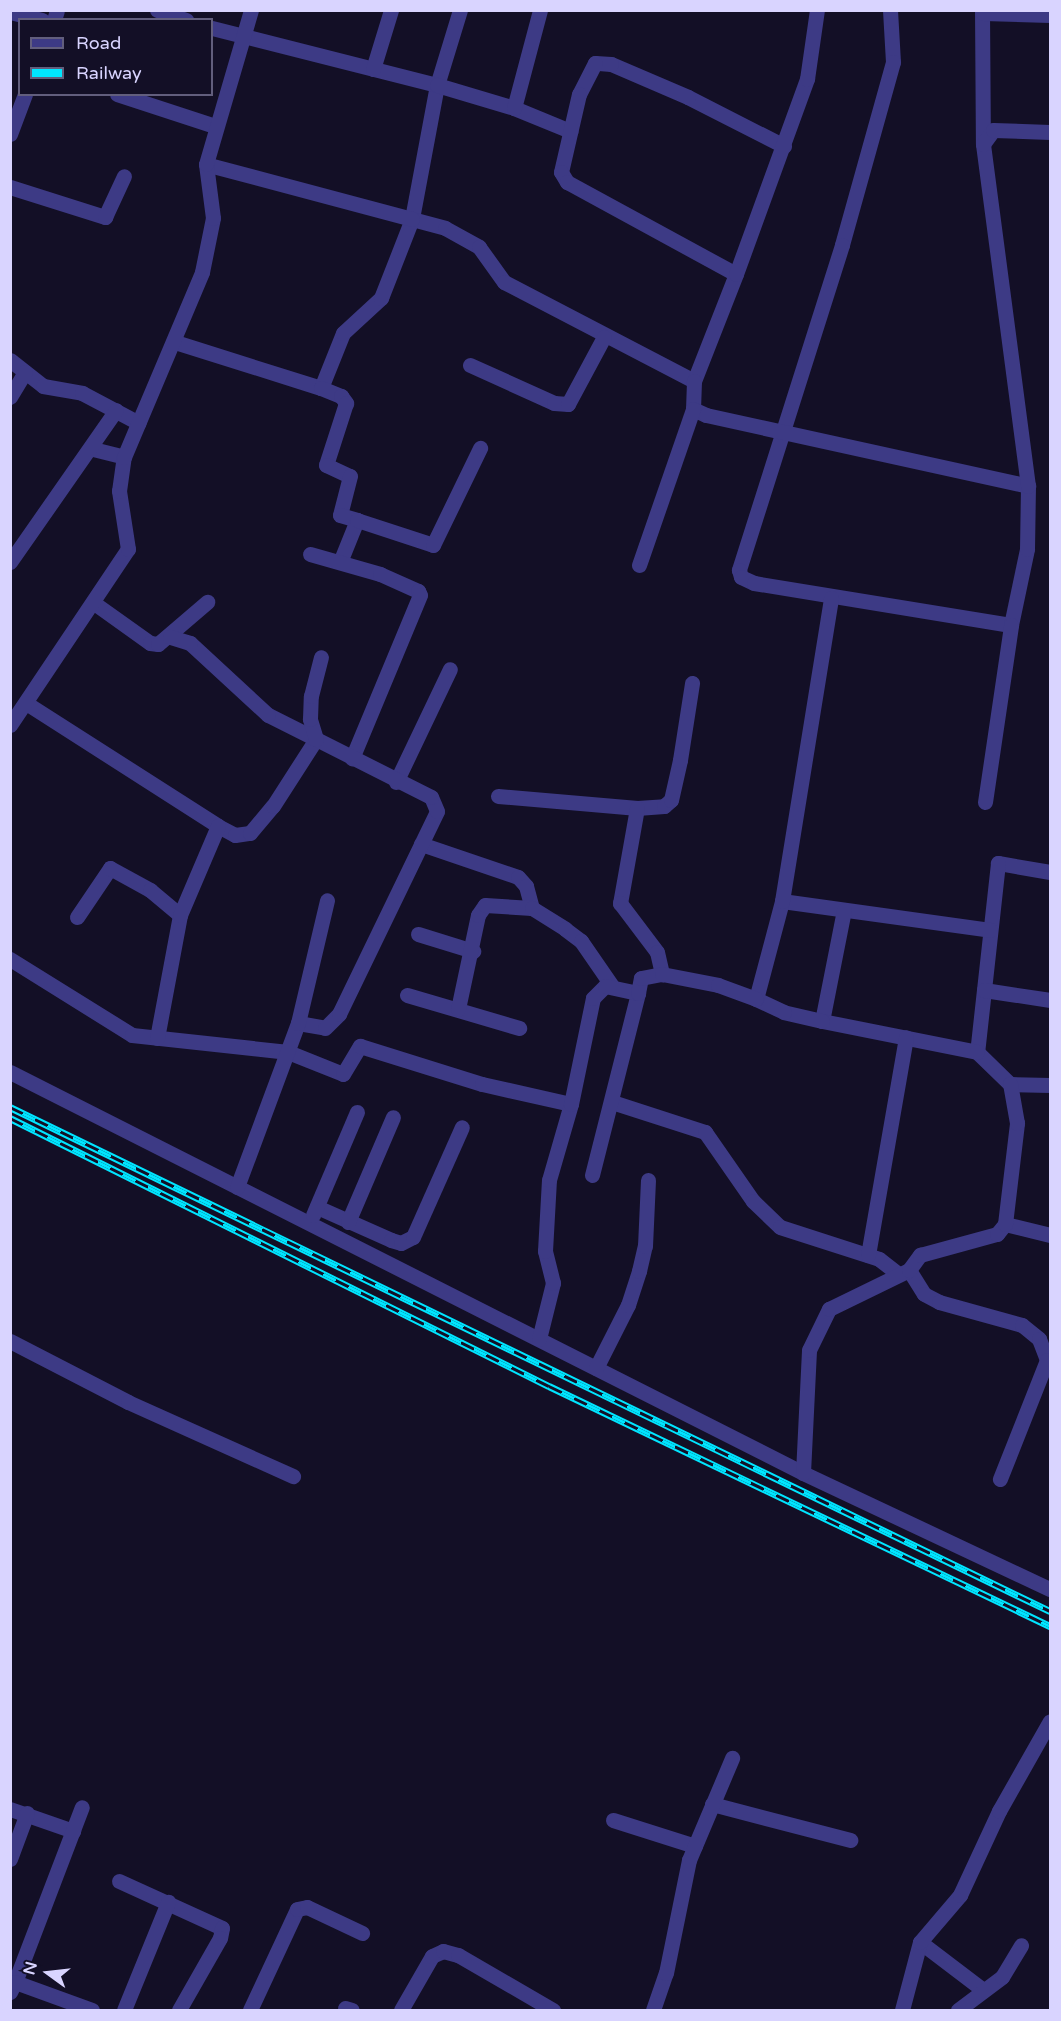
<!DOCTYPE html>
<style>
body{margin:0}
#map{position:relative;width:1061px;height:2021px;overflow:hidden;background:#130f26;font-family:"Varela Round",sans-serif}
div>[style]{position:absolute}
.minor>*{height:15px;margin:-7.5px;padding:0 7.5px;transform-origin:7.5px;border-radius:7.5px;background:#3d3a85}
.rail>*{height:7px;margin-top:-3.5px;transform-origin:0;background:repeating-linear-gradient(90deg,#130f26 0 14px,#00e5ff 0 28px);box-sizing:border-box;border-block:2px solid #00e5ff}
span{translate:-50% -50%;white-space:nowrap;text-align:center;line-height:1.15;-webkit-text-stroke:4.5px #130f26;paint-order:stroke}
.frame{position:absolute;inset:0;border:12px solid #d9d4ff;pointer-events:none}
.legend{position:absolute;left:18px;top:18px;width:195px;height:78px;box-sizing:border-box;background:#130f26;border:2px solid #625e7d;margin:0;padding:8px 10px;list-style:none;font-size:18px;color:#d9d4ff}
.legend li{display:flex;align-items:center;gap:12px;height:30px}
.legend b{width:30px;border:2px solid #625e7d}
.north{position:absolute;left:18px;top:1943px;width:60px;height:60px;-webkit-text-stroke:4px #130f26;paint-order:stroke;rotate:285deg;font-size:16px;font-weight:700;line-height:24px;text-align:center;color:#d9d4ff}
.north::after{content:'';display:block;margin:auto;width:21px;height:27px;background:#d9d4ff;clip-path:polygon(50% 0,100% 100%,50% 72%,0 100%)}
</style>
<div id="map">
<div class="minor">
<div style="left:157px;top:10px;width:31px;rotate:19deg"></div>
<div style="left:460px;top:10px;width:78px;rotate:107deg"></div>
<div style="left:437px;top:85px;width:136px;rotate:100.6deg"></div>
<div style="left:412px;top:219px;width:34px;rotate:15deg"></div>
<div style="left:445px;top:228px;width:39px;rotate:29deg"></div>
<div style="left:479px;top:247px;width:43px;rotate:54.5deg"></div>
<div style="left:504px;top:282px;width:214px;rotate:27.5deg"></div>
<div style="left:890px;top:10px;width:52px;rotate:86.7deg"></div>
<div style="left:893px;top:62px;width:190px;rotate:105.6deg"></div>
<div style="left:842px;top:245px;width:341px;rotate:107.6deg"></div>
<div style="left:739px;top:570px;width:7px;rotate:74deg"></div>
<div style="left:741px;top:577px;width:14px;rotate:25deg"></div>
<div style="left:754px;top:583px;width:260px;rotate:9.3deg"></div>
<div style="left:1011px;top:625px;width:78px;rotate:-78.1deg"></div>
<div style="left:1027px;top:549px;width:63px;rotate:-89.1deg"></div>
<div style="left:982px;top:10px;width:134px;rotate:89.6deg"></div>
<div style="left:10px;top:12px;width:33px;rotate:14deg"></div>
<div style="left:983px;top:13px;width:67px;rotate:1.7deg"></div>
<div style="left:54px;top:20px;width:10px;rotate:-73deg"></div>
<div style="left:212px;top:28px;width:232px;rotate:14.2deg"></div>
<div style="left:437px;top:85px;width:80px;rotate:16.6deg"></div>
<div style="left:514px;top:108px;width:61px;rotate:22.3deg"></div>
<div style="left:373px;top:69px;width:62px;rotate:-73deg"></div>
<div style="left:117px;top:94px;width:103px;rotate:18.1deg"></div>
<div style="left:514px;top:108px;width:101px;rotate:-75.1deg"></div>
<div style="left:10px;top:134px;width:43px;rotate:-69.4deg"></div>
<div style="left:784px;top:146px;width:108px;rotate:-153deg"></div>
<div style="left:688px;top:97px;width:84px;rotate:-156.8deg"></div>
<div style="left:611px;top:64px;width:16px;rotate:-176deg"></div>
<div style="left:595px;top:63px;width:35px;rotate:117deg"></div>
<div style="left:579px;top:94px;width:80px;rotate:103deg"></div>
<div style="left:561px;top:172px;width:12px;rotate:59deg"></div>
<div style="left:567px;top:182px;width:192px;rotate:28.6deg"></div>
<div style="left:736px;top:274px;width:115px;rotate:111.4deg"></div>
<div style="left:694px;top:381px;width:28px;rotate:92deg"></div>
<div style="left:693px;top:409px;width:14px;rotate:25deg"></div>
<div style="left:706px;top:415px;width:330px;rotate:12.4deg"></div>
<div style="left:1028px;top:486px;width:345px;rotate:-97.5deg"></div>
<div style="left:983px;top:144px;width:17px;rotate:-54deg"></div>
<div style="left:993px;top:130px;width:57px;rotate:2deg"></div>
<div style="left:10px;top:187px;width:100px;rotate:17.5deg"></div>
<div style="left:105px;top:217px;width:45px;rotate:-65.1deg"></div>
<div style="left:736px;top:274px;width:208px;rotate:-70deg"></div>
<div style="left:807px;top:79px;width:70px;rotate:-81.8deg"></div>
<div style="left:175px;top:342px;width:153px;rotate:17.5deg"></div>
<div style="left:321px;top:388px;width:59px;rotate:-68.2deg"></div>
<div style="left:343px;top:333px;width:52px;rotate:-42.6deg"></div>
<div style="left:381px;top:298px;width:85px;rotate:-68.6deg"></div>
<div style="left:412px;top:219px;width:213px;rotate:-165.1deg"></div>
<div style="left:10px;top:360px;width:42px;rotate:38.2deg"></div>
<div style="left:43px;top:386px;width:40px;rotate:10deg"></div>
<div style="left:82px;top:393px;width:64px;rotate:27.8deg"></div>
<div style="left:470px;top:365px;width:92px;rotate:24.3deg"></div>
<div style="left:554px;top:403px;width:14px;rotate:4deg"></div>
<div style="left:568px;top:404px;width:76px;rotate:-61.8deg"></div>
<div style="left:321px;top:388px;width:22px;rotate:22deg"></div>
<div style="left:341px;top:396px;width:9px;rotate:54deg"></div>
<div style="left:346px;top:403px;width:65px;rotate:107.9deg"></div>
<div style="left:326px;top:465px;width:26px;rotate:25deg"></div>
<div style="left:350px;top:476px;width:40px;rotate:104.4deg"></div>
<div style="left:340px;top:515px;width:18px;rotate:16deg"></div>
<div style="left:357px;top:520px;width:45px;rotate:112deg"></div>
<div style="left:10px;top:397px;width:29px;rotate:-59deg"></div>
<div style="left:93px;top:449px;width:32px;rotate:14deg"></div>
<div style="left:357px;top:520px;width:80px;rotate:18.2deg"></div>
<div style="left:433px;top:545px;width:108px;rotate:-64.1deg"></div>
<div style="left:310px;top:554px;width:73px;rotate:15.9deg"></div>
<div style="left:380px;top:574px;width:42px;rotate:24.1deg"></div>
<div style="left:418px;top:591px;width:4px;rotate:63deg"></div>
<div style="left:420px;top:595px;width:177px;rotate:112.6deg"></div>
<div style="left:10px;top:562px;width:185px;rotate:-55.1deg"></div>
<div style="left:639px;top:565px;width:165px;rotate:-70.9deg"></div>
<div style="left:94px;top:603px;width:69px;rotate:35.5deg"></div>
<div style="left:150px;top:643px;width:8px;rotate:7deg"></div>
<div style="left:158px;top:644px;width:65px;rotate:-40.6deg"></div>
<div style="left:26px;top:703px;width:228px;rotate:32.6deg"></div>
<div style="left:218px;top:826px;width:19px;rotate:28deg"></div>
<div style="left:235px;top:835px;width:15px;rotate:-8deg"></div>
<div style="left:250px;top:833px;width:35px;rotate:-50deg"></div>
<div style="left:273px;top:806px;width:80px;rotate:-57.3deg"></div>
<div style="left:316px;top:739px;width:54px;rotate:-153.4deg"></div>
<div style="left:268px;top:715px;width:106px;rotate:-137.3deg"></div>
<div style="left:190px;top:643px;width:21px;rotate:-163deg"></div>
<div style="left:10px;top:725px;width:212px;rotate:-56.2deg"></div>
<div style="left:128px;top:549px;width:59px;rotate:-98.8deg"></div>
<div style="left:119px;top:491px;width:34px;rotate:-82deg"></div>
<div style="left:124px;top:457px;width:201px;rotate:-67.1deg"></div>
<div style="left:202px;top:272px;width:55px;rotate:-78.5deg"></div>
<div style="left:213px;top:218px;width:54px;rotate:-97.4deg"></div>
<div style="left:206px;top:164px;width:160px;rotate:-73.7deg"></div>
<div style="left:396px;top:782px;width:125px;rotate:-64.5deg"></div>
<div style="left:498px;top:796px;width:140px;rotate:4.9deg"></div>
<div style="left:637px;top:808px;width:27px;rotate:-4deg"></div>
<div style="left:664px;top:806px;width:9px;rotate:-41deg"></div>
<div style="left:671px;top:800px;width:41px;rotate:-77.3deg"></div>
<div style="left:680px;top:760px;width:78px;rotate:-81.1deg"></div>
<div style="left:985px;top:802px;width:179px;rotate:-81.6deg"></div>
<div style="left:637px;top:808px;width:97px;rotate:100.1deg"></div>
<div style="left:620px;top:903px;width:61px;rotate:52.9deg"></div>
<div style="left:657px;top:952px;width:23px;rotate:77deg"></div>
<div style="left:421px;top:844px;width:102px;rotate:18.8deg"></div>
<div style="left:518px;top:877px;width:12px;rotate:48deg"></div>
<div style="left:526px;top:886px;width:23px;rotate:75deg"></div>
<div style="left:1050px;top:872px;width:53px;rotate:-170.2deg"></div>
<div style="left:998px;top:863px;width:190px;rotate:96.3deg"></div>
<div style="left:977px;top:1052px;width:46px;rotate:44.1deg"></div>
<div style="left:1010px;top:1084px;width:40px;rotate:1.4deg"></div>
<div style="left:782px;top:901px;width:210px;rotate:7.9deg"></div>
<div style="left:844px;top:910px;width:113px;rotate:101.2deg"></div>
<div style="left:822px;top:1021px;width:158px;rotate:11.3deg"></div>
<div style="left:77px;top:917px;width:59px;rotate:-56deg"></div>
<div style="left:110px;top:868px;width:46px;rotate:28.8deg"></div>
<div style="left:150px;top:890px;width:39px;rotate:40deg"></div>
<div style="left:418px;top:934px;width:58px;rotate:17.2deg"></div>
<div style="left:10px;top:959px;width:144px;rotate:31.9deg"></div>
<div style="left:132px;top:1035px;width:157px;rotate:6.2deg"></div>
<div style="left:288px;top:1052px;width:59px;rotate:21.8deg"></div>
<div style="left:343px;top:1074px;width:33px;rotate:-59deg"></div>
<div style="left:360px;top:1046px;width:128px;rotate:17.3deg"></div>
<div style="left:482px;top:1084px;width:91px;rotate:12.7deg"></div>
<div style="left:984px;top:990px;width:67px;rotate:8.6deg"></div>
<div style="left:407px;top:995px;width:117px;rotate:16.4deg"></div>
<div style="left:458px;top:1009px;width:96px;rotate:-78deg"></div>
<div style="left:478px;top:915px;width:12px;rotate:-55deg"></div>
<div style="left:485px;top:905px;width:47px;rotate:3.7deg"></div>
<div style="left:532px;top:908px;width:39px;rotate:32deg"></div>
<div style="left:565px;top:929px;width:20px;rotate:37deg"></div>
<div style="left:581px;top:941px;width:55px;rotate:55.4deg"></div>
<div style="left:822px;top:1021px;width:39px;rotate:-167deg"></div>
<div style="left:784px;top:1012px;width:31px;rotate:-155deg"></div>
<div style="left:756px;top:999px;width:101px;rotate:-75.1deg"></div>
<div style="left:782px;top:901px;width:307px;rotate:-80.8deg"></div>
<div style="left:298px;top:1023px;width:27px;rotate:10deg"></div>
<div style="left:325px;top:1028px;width:20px;rotate:-45deg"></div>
<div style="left:339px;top:1014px;width:225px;rotate:-64.2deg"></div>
<div style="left:437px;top:811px;width:15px;rotate:-113deg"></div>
<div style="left:431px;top:797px;width:129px;rotate:-153.2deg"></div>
<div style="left:316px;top:739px;width:21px;rotate:-107deg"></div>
<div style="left:310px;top:719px;width:23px;rotate:-88deg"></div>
<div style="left:311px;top:696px;width:40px;rotate:-75.6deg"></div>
<div style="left:157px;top:1038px;width:125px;rotate:-79.4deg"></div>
<div style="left:180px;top:915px;width:97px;rotate:-66.9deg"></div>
<div style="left:10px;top:1072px;width:889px;rotate:26.82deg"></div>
<div style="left:803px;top:1473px;width:273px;rotate:25.2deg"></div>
<div style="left:612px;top:1102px;width:98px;rotate:17.9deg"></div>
<div style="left:705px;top:1132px;width:84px;rotate:55.2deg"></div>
<div style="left:753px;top:1201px;width:37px;rotate:44deg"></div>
<div style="left:780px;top:1227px;width:104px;rotate:17.9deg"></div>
<div style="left:879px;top:1259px;width:24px;rotate:38deg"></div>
<div style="left:592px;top:1175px;width:188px;rotate:-75.8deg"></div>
<div style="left:237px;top:1187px;width:175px;rotate:-69.6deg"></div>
<div style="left:298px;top:1023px;width:126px;rotate:-76.7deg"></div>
<div style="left:317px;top:1207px;width:81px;rotate:24deg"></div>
<div style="left:391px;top:1240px;width:10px;rotate:17deg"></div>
<div style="left:401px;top:1243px;width:13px;rotate:-27deg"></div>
<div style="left:413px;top:1237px;width:120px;rotate:-66deg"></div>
<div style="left:313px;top:1215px;width:112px;rotate:-66.9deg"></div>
<div style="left:348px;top:1222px;width:114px;rotate:-66.8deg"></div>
<div style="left:1005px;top:1224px;width:46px;rotate:13.7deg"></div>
<div style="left:868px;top:1255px;width:221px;rotate:-80.1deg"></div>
<div style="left:909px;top:1270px;width:28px;rotate:58deg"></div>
<div style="left:924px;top:1294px;width:17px;rotate:28deg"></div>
<div style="left:939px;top:1302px;width:86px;rotate:15.5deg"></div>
<div style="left:1022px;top:1325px;width:22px;rotate:39deg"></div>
<div style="left:1039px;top:1339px;width:22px;rotate:69deg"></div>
<div style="left:1047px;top:1360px;width:128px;rotate:111.6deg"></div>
<div style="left:539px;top:1339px;width:58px;rotate:-76deg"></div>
<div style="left:553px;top:1283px;width:33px;rotate:-104deg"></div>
<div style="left:545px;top:1251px;width:71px;rotate:-86.8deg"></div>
<div style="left:549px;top:1180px;width:79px;rotate:-73.9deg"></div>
<div style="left:571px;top:1104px;width:108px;rotate:-78.3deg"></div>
<div style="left:593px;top:998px;width:17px;rotate:-45deg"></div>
<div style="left:605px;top:986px;width:34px;rotate:12deg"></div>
<div style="left:638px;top:993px;width:15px;rotate:-79deg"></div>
<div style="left:641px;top:978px;width:21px;rotate:-11deg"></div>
<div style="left:662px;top:974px;width:57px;rotate:11.1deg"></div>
<div style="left:718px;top:985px;width:40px;rotate:20.2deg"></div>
<div style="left:10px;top:1341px;width:133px;rotate:27.3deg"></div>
<div style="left:128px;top:1402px;width:181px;rotate:24.2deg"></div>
<div style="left:596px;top:1368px;width:71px;rotate:-63.1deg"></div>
<div style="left:628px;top:1305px;width:36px;rotate:-72deg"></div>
<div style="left:639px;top:1271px;width:26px;rotate:-77deg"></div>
<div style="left:645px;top:1246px;width:66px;rotate:-87.4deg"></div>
<div style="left:803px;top:1473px;width:123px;rotate:-87.2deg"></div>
<div style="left:809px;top:1350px;width:46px;rotate:-64deg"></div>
<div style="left:829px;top:1309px;width:89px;rotate:-26deg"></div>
<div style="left:909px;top:1270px;width:19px;rotate:-54deg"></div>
<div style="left:920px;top:1255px;width:80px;rotate:-15.3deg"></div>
<div style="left:997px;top:1234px;width:13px;rotate:-51deg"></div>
<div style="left:1005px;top:1224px;width:102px;rotate:-83.2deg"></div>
<div style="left:1017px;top:1123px;width:40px;rotate:-100deg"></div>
<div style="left:712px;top:1804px;width:143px;rotate:14.6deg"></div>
<div style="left:10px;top:1809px;width:67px;rotate:19.2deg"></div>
<div style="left:613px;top:1820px;width:86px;rotate:17.6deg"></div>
<div style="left:10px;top:1859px;width:49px;rotate:-69.7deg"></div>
<div style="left:119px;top:1881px;width:113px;rotate:24.5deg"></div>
<div style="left:222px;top:1928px;width:10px;rotate:101deg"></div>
<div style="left:220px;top:1938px;width:83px;rotate:119.7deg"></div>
<div style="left:920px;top:1942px;width:78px;rotate:37.2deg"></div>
<div style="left:15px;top:1982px;width:187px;rotate:-69.1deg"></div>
<div style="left:10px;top:1992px;width:11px;rotate:-63deg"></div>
<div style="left:15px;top:1982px;width:82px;rotate:20deg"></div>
<div style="left:345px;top:2008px;width:7px;rotate:16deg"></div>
<div style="left:124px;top:2010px;width:117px;rotate:-67.8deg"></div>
<div style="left:250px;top:2010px;width:111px;rotate:-65deg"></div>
<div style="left:297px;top:1909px;width:10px;rotate:-11deg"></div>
<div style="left:307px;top:1907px;width:61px;rotate:25.3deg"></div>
<div style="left:401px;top:2010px;width:62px;rotate:-60.1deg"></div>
<div style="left:432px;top:1956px;width:12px;rotate:-24deg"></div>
<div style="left:443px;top:1951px;width:16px;rotate:15deg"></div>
<div style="left:458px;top:1955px;width:110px;rotate:30.1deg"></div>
<div style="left:653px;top:2010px;width:39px;rotate:-71deg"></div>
<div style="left:666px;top:1973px;width:115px;rotate:-78.5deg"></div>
<div style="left:689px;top:1860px;width:111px;rotate:-67.1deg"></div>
<div style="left:902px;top:2010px;width:70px;rotate:-75.2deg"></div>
<div style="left:920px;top:1942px;width:62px;rotate:-49.6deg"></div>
<div style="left:960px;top:1895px;width:93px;rotate:-65.1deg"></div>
<div style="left:999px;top:1811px;width:103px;rotate:-60.5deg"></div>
<div style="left:958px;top:2010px;width:55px;rotate:-36.9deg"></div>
<div style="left:1002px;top:1977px;width:37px;rotate:-59deg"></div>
</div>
<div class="rail">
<div style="left:10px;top:1107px;width:1156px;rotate:25.86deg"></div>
<div style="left:10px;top:1118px;width:602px;rotate:26.44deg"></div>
<div style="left:549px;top:1386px;width:556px;rotate:25.6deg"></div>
</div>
<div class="frame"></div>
<ul class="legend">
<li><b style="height:8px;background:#3d3a85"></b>Road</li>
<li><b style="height:8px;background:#00e5ff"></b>Railway</li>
</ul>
<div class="north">N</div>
</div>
